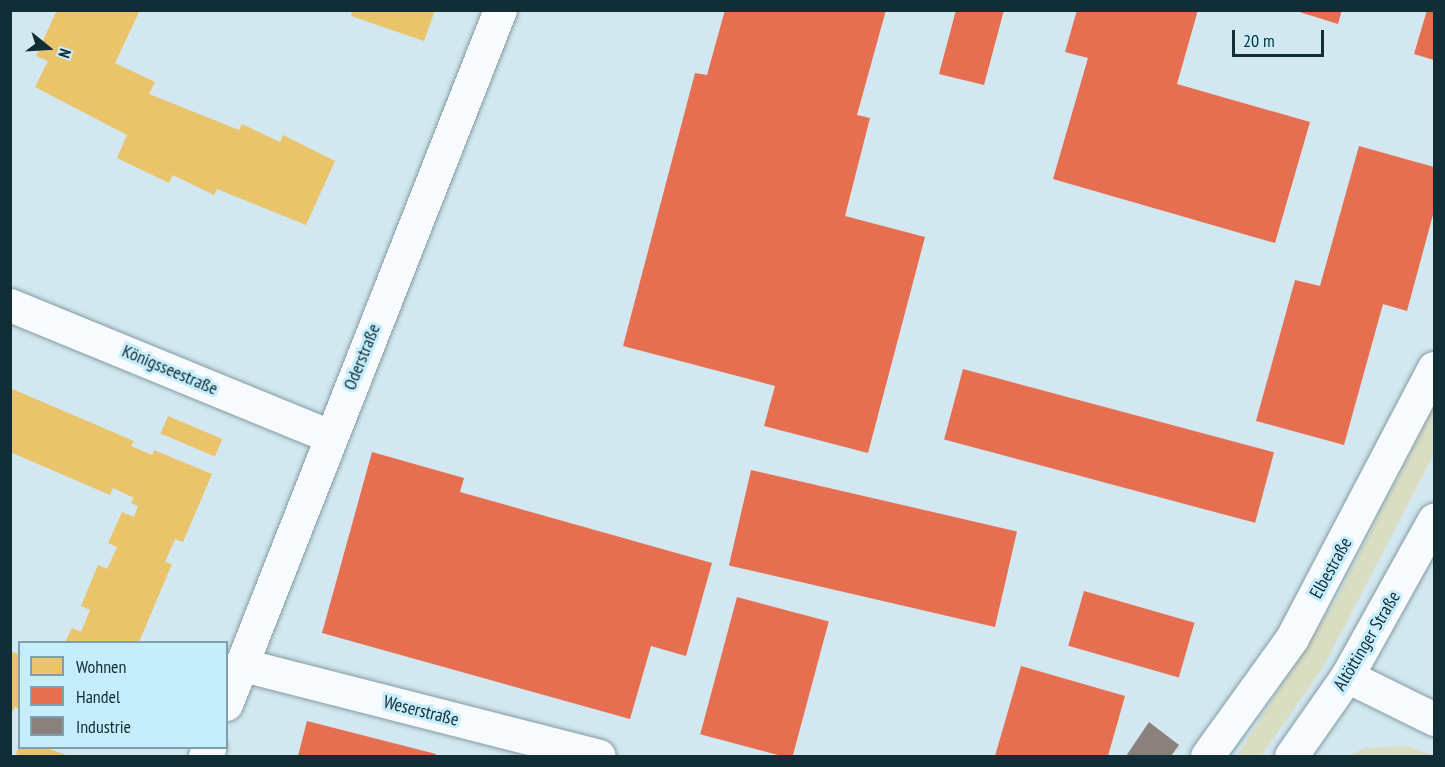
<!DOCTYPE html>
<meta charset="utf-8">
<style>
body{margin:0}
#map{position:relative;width:1445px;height:767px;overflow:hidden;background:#d2e7ef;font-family:"PT Sans Narrow",sans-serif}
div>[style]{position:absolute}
.green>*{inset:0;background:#d9dec2}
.homes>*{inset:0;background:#e9c46a;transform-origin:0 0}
.shops>*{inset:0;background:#e76f51;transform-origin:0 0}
.industry>*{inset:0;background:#8a817c}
.roads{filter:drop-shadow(0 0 2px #849ba2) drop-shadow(0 0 2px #849ba2)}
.minor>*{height:33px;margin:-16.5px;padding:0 16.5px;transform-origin:16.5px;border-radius:16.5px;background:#f8fbfd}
.major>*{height:33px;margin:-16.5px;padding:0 16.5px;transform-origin:16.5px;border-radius:16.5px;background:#f8fbfd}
span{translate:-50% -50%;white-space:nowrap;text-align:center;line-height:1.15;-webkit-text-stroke:6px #c6edfb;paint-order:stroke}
.street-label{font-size:18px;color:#112d36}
.frame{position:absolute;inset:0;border:12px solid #112d36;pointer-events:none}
.legend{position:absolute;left:18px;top:641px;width:210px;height:108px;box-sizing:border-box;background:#c6edfb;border:2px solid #7ea0ac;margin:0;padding:8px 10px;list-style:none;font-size:18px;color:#112d36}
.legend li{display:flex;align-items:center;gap:12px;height:30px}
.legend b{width:30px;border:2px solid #7ea0ac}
.north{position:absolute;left:18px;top:18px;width:60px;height:60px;-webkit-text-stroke:4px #c6edfb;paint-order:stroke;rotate:108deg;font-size:16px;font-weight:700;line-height:24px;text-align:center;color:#112d36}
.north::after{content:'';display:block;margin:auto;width:21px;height:27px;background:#112d36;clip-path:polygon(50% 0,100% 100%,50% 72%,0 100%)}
.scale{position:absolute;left:1232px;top:30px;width:92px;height:27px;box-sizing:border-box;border:3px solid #112d36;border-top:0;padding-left:8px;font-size:18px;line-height:21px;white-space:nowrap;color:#112d36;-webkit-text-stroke:4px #c6edfb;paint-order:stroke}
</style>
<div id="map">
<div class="green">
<div style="clip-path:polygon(1434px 407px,1434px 454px,1324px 666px,1261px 756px,1237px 756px,1336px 600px)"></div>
<div style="clip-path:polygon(1408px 746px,1434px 756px,1348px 756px,1365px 748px)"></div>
</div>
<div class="homes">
<div style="clip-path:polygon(57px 10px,140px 10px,115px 63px,155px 82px,149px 94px,239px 130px,242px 124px,280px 142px,283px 135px,335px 161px,306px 225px,217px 189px,214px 195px,173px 175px,169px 183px,117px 158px,127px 135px,35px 87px,48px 61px,36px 56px)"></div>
<div style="clip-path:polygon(352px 10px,435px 10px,424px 41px,351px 16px)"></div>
<div style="clip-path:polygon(10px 388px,134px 441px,131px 446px,152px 455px,154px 450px,212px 474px,183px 542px,175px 539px,165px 562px,172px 564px,139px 642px,65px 642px,72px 628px,81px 632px,90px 610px,81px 606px,98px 565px,107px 569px,117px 547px,108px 543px,122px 512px,134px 517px,138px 506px,131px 503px,134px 498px,113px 488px,110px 495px,10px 452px)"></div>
<div style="left:168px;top:416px;width:59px;height:19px;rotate:23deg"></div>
<div style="clip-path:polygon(10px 651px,20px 655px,20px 709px,15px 707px,10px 716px)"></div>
<div style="clip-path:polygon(18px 748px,47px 748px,69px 756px,22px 756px,16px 754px)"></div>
</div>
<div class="shops">
<div style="clip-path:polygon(725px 10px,886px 10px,857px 115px,870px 118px,845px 216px,925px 237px,868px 453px,764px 426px,775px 386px,623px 346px,695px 73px,707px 75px)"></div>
<div style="clip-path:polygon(956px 10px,1004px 10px,984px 85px,939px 74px)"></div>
<div style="clip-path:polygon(1077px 10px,1198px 10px,1177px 84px,1310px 122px,1275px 243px,1053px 179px,1088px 58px,1065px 52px)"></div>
<div style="clip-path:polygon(1293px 10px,1342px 10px,1338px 24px)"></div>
<div style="clip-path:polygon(1427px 10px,1434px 10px,1434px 60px,1414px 54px)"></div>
<div style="clip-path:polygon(1359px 146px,1434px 167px,1434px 211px,1407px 311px,1383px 304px,1344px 445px,1256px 421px,1295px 280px,1320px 286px)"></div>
<div style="left:963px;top:369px;width:322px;height:73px;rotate:15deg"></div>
<div style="clip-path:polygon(372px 452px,464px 478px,460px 492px,712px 563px,686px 656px,651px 646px,630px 719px,322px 633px)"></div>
<div style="left:751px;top:470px;width:273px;height:98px;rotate:13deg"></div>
<div style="left:1084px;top:591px;width:115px;height:57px;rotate:16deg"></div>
<div style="left:737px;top:597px;width:95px;height:142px;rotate:15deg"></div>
<div style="clip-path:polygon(1021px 666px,1125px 696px,1108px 756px,995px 756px)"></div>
<div style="clip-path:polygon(307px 721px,436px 754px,435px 756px,298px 756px)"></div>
</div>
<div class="industry">
<div style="clip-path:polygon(1149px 722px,1179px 745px,1171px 756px,1126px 756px)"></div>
</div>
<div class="roads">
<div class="minor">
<div style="left:10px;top:305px;width:346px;rotate:22.3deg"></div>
<div style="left:243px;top:665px;width:367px;rotate:14.3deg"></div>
<div style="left:1347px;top:676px;width:97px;rotate:26.3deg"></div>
<div style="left:226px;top:704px;width:746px;rotate:-68.46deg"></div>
<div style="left:205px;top:756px;width:9px;rotate:-63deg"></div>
<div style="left:1207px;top:756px;width:145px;rotate:-54.2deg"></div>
<div style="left:1292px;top:638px;width:305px;rotate:-62.3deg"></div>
</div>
<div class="major">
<div style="left:1291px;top:756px;width:98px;rotate:-55deg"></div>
<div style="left:1347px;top:676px;width:179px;rotate:-60.9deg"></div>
</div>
</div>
<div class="street-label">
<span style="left:362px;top:357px;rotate:-68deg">Oderstraße</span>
<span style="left:170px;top:370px;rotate:23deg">Königsseestraße</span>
<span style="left:1331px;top:568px;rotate:-61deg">Elbestraße</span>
<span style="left:1367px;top:641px;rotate:-59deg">Altöttinger Straße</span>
<span style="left:421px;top:711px;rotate:14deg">Weserstraße</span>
</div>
<div class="frame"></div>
<ul class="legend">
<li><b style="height:16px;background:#e9c46a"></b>Wohnen</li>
<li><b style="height:16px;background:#e76f51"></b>Handel</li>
<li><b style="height:16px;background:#8a817c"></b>Industrie</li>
</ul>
<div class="north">N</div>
<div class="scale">20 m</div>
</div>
